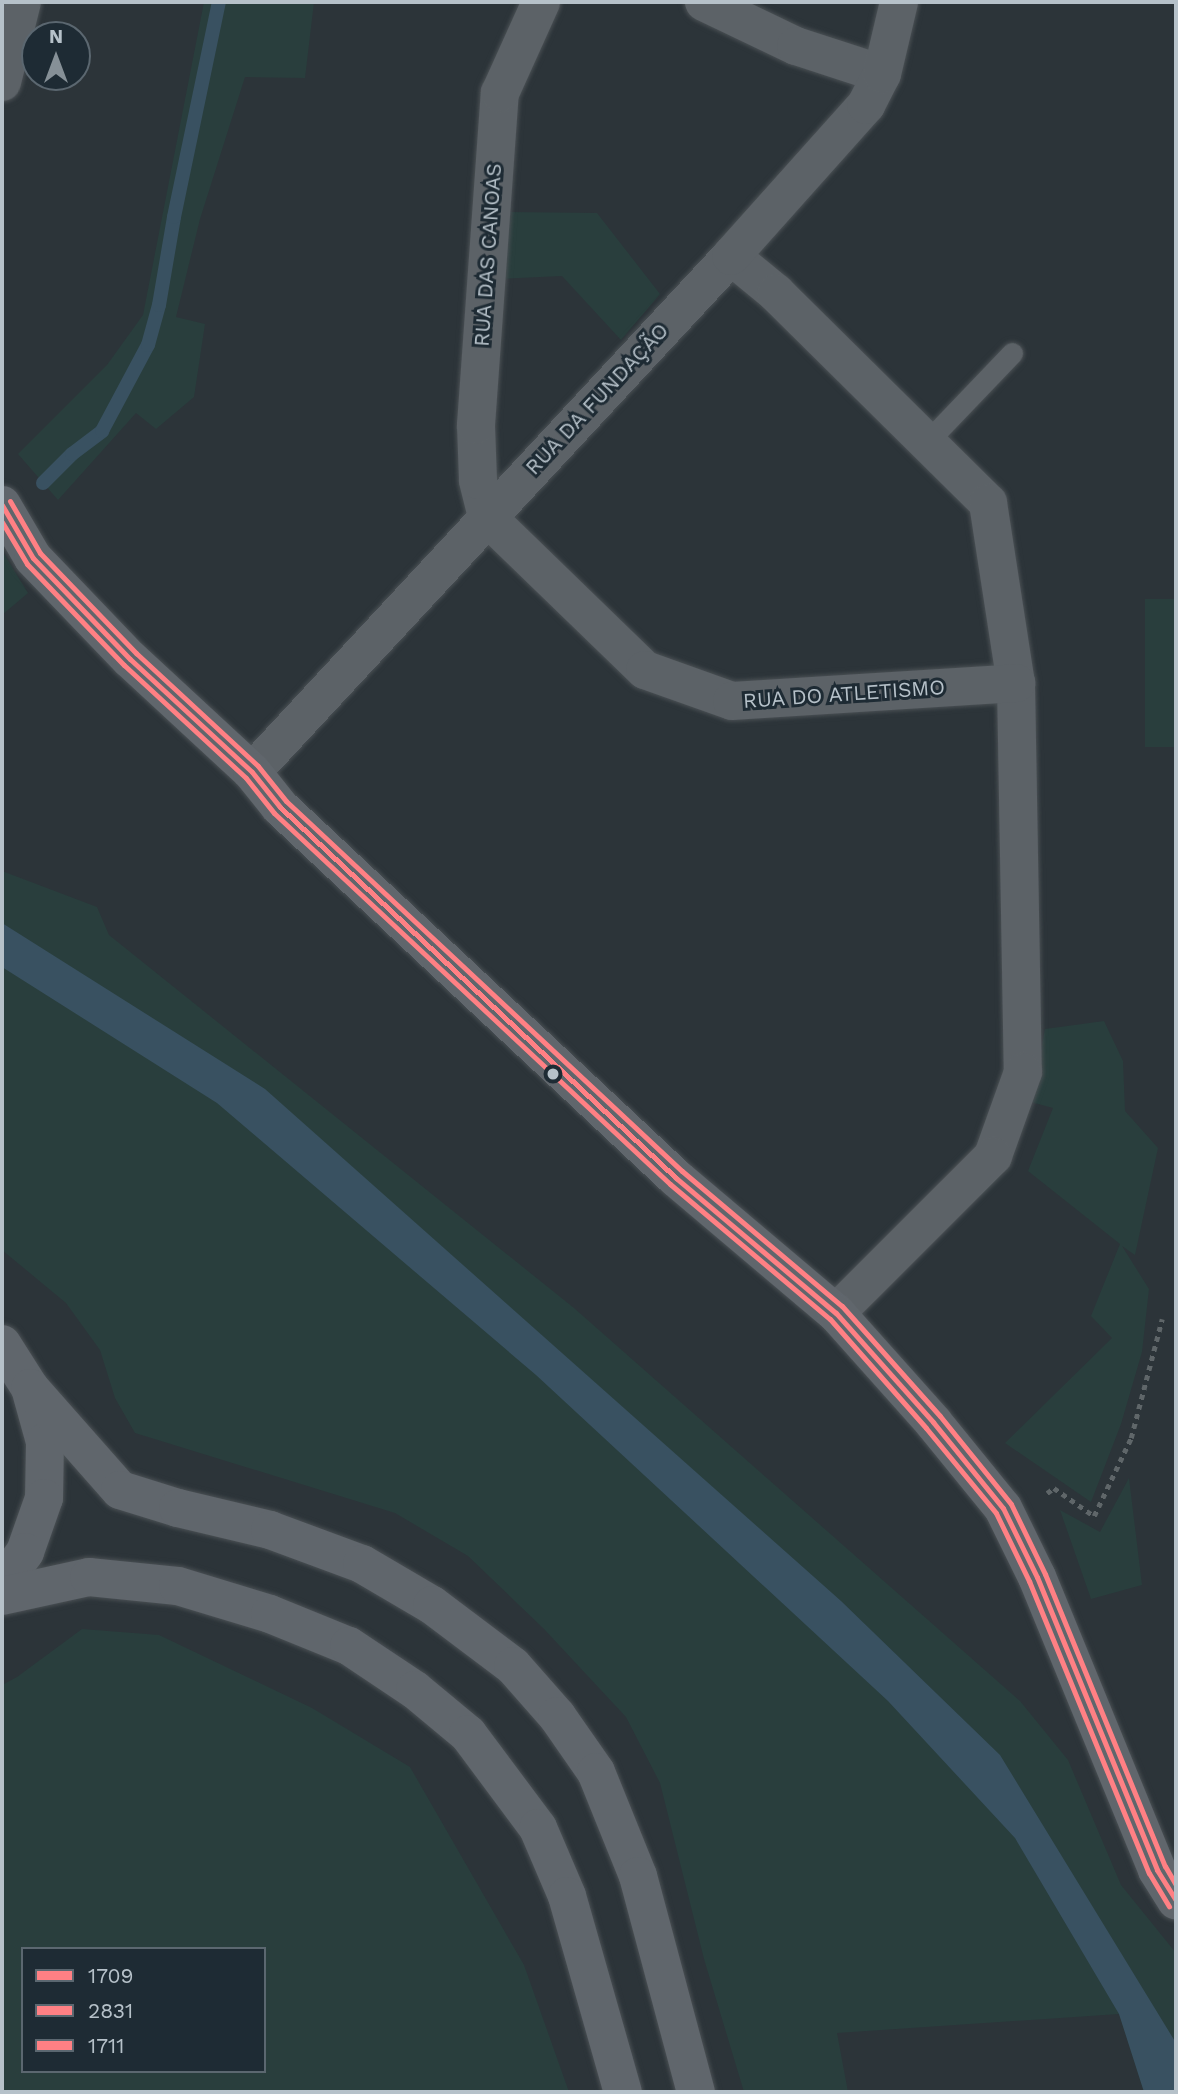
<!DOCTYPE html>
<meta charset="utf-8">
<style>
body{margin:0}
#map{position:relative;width:1178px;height:2094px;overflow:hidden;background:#2c3439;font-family:"Work Sans",sans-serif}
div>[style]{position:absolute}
.green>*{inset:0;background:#293e3d;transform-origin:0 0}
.water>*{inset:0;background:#395161}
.stream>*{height:14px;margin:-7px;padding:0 7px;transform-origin:7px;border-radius:7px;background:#395161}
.path>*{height:4.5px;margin-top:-2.25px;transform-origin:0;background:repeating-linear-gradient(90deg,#5f6669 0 5px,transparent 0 10px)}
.roads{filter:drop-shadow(0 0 2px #4a5054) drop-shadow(0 0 2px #4a5054)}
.lane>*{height:21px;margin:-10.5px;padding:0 10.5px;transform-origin:10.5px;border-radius:10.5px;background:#5c6267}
.street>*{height:38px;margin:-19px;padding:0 19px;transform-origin:19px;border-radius:19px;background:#5c6267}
.secondary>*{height:38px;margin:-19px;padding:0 19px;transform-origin:19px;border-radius:19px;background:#60666c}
.bus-1>*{height:5px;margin:-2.5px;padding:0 2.5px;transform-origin:2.5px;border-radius:2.5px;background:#ff8084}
.bus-2>*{height:5px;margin:-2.5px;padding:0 2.5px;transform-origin:2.5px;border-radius:2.5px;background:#ff8084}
.bus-3>*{height:5px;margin:-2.5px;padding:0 2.5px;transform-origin:2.5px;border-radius:2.5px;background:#ff8084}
.dots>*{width:19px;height:19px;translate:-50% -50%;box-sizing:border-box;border:4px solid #1e2b34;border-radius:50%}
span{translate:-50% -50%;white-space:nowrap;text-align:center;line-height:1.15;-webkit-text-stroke:6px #1e2b34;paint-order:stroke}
.street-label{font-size:21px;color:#b6c1c9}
.frame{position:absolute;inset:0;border:4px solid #b6c1c9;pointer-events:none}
.legend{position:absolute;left:21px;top:1947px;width:245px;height:126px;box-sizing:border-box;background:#1e2b34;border:2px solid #5b6770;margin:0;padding:9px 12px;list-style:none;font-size:21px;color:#b6c1c9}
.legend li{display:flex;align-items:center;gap:14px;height:35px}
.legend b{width:35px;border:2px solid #5b6770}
.north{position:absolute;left:21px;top:21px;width:70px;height:70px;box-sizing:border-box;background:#1e2b34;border:2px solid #5b6770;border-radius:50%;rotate:0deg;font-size:19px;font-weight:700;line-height:28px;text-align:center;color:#b6c1c9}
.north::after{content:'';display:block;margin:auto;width:24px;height:32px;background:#869097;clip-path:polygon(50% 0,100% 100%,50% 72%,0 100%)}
</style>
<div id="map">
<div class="green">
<div style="clip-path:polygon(204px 2px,314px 2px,305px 78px,245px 77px,200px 219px,176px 317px,205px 324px,194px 397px,156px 429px,136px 413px,58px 500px,18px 454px,107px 365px,143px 315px)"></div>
<div style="clip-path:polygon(501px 212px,597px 213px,660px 294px,621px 340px,562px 276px,500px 279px)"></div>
<div style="clip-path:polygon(2px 551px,28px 593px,2px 615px)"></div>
<div style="left:1145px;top:599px;width:31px;height:148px"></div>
<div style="clip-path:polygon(2px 871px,97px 907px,109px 935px,574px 1308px,1020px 1701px,1068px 1760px,1121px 1885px,1176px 1953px,1176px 2092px,1144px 2092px,1119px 2014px,837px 2033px,848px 2092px,744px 2092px,704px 1959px,660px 1783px,626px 1717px,544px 1629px,468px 1556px,395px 1513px,135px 1433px,115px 1398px,100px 1350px,66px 1303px,2px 1250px)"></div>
<div style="clip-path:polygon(1104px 1021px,1123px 1061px,1125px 1111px,1158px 1148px,1135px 1255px,1122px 1246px,1149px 1289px,1142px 1352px,1121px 1424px,1091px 1502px,1005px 1443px,1112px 1338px,1091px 1316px,1120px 1244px,1028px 1171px,1053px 1108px,1031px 1102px,1045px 1029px)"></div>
<div style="clip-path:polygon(1129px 1478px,1142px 1585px,1091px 1599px,1060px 1510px,1100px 1532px)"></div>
<div style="clip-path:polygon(evenodd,82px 1629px,159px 1635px,312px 1708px,410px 1767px,524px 1965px,569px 2092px,2px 2092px,2px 1685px,17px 1677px,82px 1629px,23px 1949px,264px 1949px,264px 2071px,23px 2071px,23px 1949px)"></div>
</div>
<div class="water">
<div style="clip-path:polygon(2px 923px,265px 1089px,841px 1601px,1000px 1755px,1176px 2043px,1176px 2092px,1144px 2092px,1119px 2014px,1015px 1838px,888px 1701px,536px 1375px,217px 1103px,2px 967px)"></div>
</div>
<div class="stream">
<div style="left:43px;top:483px;width:41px;rotate:-45deg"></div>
<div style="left:72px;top:454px;width:38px;rotate:-37deg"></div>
<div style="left:102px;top:431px;width:98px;rotate:-61.9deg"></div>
<div style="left:148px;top:345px;width:41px;rotate:-74.6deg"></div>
<div style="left:159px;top:305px;width:89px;rotate:-80.3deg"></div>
<div style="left:174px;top:217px;width:220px;rotate:-78.2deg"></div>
</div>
<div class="path">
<div style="left:1047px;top:1493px;width:9px;rotate:-36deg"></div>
<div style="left:1054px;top:1488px;width:49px;rotate:35deg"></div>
<div style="left:1094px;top:1516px;width:86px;rotate:-64.6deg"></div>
<div style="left:1131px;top:1438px;width:123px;rotate:-75.4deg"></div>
</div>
<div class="roads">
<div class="lane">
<div style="left:927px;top:442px;width:123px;rotate:-46.3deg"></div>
</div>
<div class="street">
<div style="left:704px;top:2px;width:102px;rotate:25.6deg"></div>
<div style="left:796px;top:46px;width:90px;rotate:18deg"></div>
<div style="left:2px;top:82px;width:82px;rotate:-76deg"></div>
<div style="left:731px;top:256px;width:58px;rotate:39.4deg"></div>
<div style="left:776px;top:293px;width:298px;rotate:44.7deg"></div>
<div style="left:988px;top:503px;width:182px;rotate:81.2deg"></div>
<div style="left:1016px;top:683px;width:389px;rotate:89deg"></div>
<div style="left:1023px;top:1072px;width:89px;rotate:109.7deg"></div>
<div style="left:993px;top:1156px;width:222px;rotate:135deg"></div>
<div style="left:487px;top:517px;width:220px;rotate:44.1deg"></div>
<div style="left:645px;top:670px;width:92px;rotate:19.6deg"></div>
<div style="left:732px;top:701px;width:285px;rotate:-3.6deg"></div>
<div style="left:487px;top:517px;width:38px;rotate:-104deg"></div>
<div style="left:478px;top:480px;width:55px;rotate:-92.1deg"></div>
<div style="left:476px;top:425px;width:333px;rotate:-85.9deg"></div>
<div style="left:500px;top:93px;width:100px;rotate:-65.7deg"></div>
<div style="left:252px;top:772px;width:704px;rotate:-47.13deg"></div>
<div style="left:731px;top:256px;width:203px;rotate:-48.2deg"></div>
<div style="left:866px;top:105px;width:35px;rotate:-63deg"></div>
<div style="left:882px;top:74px;width:74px;rotate:-76.7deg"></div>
</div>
<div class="secondary">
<div style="left:2px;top:505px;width:61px;rotate:59.7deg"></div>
<div style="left:33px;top:558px;width:140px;rotate:46.2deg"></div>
<div style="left:130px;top:659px;width:166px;rotate:42.8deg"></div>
<div style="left:252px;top:772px;width:45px;rotate:51.3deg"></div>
<div style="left:280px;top:807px;width:543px;rotate:43.13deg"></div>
<div style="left:676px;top:1178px;width:209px;rotate:40.2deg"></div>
<div style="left:836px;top:1313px;width:146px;rotate:48.3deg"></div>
<div style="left:933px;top:1422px;width:111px;rotate:50.9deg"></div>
<div style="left:1003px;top:1508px;width:77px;rotate:63.8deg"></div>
<div style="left:1037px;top:1577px;width:317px;rotate:67.7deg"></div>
<div style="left:1157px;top:1870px;width:36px;rotate:58deg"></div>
<div style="left:2px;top:1344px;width:52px;rotate:57.5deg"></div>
<div style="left:30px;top:1388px;width:56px;rotate:74.5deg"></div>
<div style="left:45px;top:1442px;width:56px;rotate:91deg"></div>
<div style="left:44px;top:1498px;width:57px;rotate:109.4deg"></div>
<div style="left:25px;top:1552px;width:39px;rotate:126deg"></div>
<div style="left:30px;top:1388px;width:136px;rotate:48.6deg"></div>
<div style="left:120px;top:1490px;width:61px;rotate:17.2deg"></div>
<div style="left:178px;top:1508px;width:95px;rotate:13.4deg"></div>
<div style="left:270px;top:1530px;width:98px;rotate:20.3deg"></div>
<div style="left:362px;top:1564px;width:81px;rotate:30.4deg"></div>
<div style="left:432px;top:1605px;width:101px;rotate:37deg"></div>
<div style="left:513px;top:1666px;width:67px;rotate:48.7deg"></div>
<div style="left:557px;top:1716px;width:68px;rotate:55.1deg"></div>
<div style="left:596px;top:1772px;width:112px;rotate:68deg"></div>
<div style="left:638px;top:1876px;width:224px;rotate:75deg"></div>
<div style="left:2px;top:1596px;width:89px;rotate:-12.3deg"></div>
<div style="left:89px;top:1577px;width:89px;rotate:5.8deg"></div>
<div style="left:178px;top:1586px;width:96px;rotate:16.9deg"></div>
<div style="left:270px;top:1614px;width:85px;rotate:22.1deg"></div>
<div style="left:349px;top:1646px;width:79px;rotate:33.7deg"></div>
<div style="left:415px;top:1690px;width:69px;rotate:39.7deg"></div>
<div style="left:468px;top:1734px;width:117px;rotate:53.3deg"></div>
<div style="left:538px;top:1828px;width:74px;rotate:66.9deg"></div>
<div style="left:567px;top:1896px;width:204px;rotate:74.1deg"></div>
</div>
</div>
<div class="bus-1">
<div style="left:2px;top:505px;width:61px;rotate:59.7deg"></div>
<div style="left:33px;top:558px;width:140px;rotate:46.2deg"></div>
<div style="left:130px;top:659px;width:166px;rotate:42.8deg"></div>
<div style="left:252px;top:772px;width:45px;rotate:51.3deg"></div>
<div style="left:280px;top:807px;width:543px;rotate:43.13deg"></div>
<div style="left:676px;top:1178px;width:209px;rotate:40.2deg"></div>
<div style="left:836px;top:1313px;width:146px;rotate:48.3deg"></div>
<div style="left:933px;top:1422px;width:111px;rotate:50.9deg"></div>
<div style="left:1003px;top:1508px;width:77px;rotate:63.8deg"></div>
<div style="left:1037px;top:1577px;width:317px;rotate:67.7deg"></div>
<div style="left:1157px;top:1870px;width:36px;rotate:58deg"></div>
</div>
<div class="bus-2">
<div style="left:2px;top:522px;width:49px;rotate:59.2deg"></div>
<div style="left:27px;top:564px;width:140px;rotate:46.2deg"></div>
<div style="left:124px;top:665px;width:166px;rotate:42.8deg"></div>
<div style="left:246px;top:778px;width:45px;rotate:51.3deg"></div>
<div style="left:274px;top:813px;width:543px;rotate:43.13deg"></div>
<div style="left:670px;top:1184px;width:209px;rotate:40.2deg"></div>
<div style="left:830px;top:1319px;width:145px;rotate:48.6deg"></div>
<div style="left:926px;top:1428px;width:110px;rotate:50.5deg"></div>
<div style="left:996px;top:1513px;width:76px;rotate:64.1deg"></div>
<div style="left:1029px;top:1581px;width:316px;rotate:67.7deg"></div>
<div style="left:1149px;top:1873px;width:39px;rotate:59deg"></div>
</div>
<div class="bus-3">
<div style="left:10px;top:501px;width:60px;rotate:60deg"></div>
<div style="left:40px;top:553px;width:139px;rotate:46.2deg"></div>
<div style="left:136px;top:653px;width:166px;rotate:42.8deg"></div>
<div style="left:258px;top:766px;width:45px;rotate:51.3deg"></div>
<div style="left:286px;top:801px;width:542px;rotate:43.06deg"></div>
<div style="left:682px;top:1171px;width:209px;rotate:40.2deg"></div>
<div style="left:842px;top:1306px;width:147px;rotate:48.3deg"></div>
<div style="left:940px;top:1416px;width:113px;rotate:51.1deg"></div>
<div style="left:1011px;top:1504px;width:78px;rotate:64.1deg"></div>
<div style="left:1045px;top:1574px;width:316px;rotate:67.7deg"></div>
<div style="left:1165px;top:1866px;width:22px;rotate:60deg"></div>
</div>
<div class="dots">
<div style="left:553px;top:1074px;background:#b6c1c9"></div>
</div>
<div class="street-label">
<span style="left:488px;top:255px;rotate:-86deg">RUA DAS CANOAS</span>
<span style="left:597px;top:399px;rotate:-47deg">RUA DA FUNDAÇÃO</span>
<span style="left:844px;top:694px;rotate:-4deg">RUA DO ATLETISMO</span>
</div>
<div class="frame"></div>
<ul class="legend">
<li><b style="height:9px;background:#ff8084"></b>1709</li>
<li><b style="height:9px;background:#ff8084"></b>2831</li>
<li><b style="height:9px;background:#ff8084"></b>1711</li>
</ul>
<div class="north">N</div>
</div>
